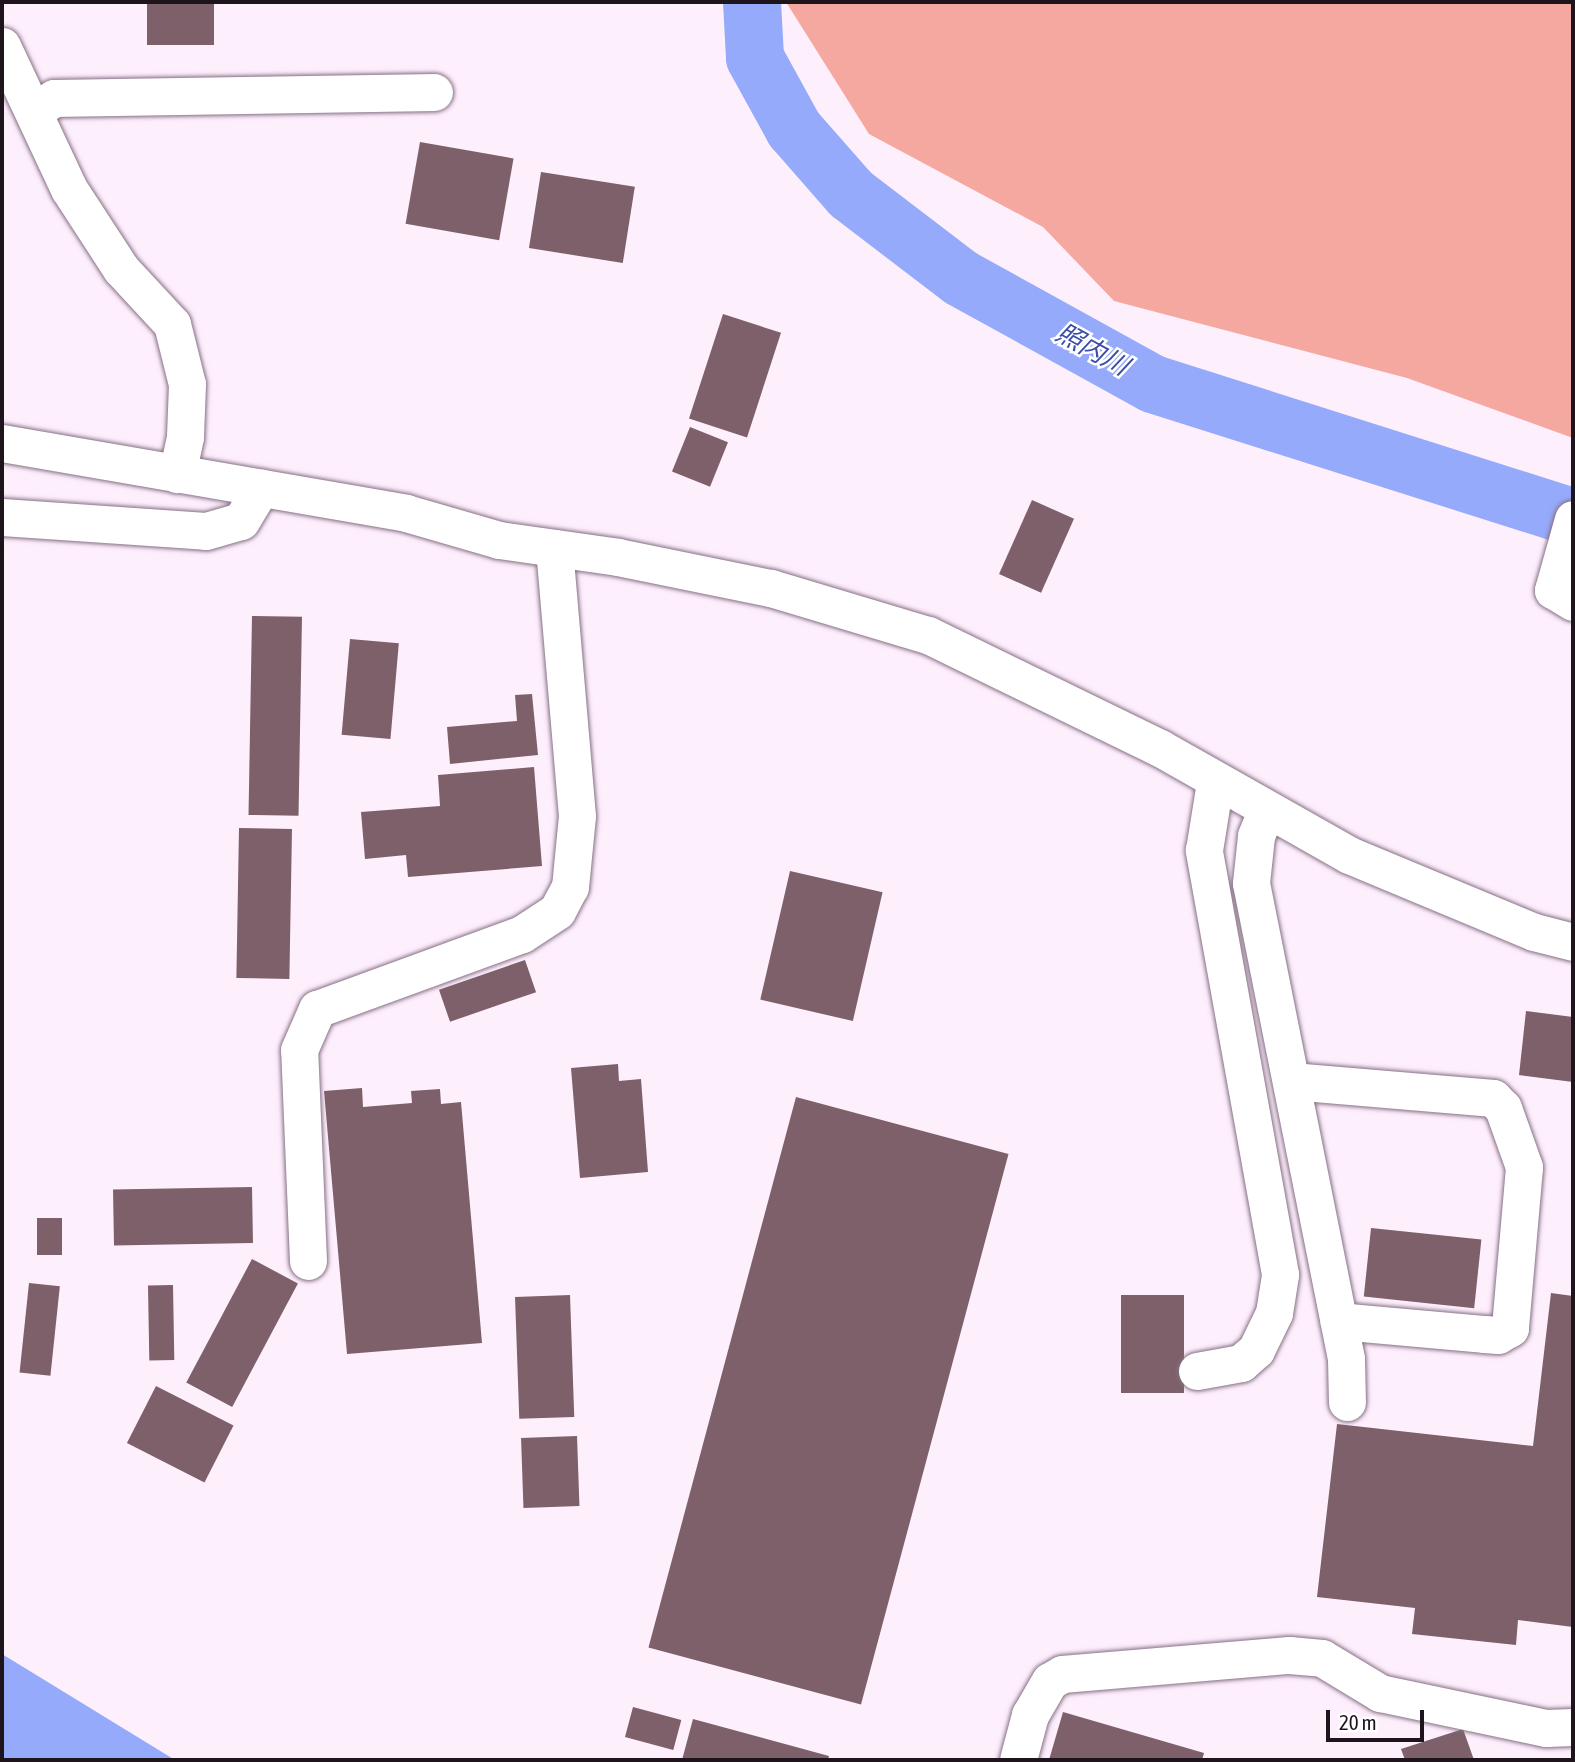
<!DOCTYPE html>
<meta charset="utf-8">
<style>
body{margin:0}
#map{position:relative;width:1575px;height:1762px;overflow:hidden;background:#feeffd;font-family:"Asap Condensed","Noto Sans JP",sans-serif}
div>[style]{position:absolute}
.forest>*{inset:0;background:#f5a89f}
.water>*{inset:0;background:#95aafa}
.river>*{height:58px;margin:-29px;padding:0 29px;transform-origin:29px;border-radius:29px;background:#95aafa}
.building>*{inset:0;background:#7d6069;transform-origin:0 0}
.roads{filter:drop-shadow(0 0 2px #867084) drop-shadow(0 0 2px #867084)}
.minor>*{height:37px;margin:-18.5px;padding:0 18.5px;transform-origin:18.5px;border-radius:18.5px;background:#fff}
span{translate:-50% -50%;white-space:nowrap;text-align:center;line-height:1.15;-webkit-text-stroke:5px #fff;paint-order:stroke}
.water-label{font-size:26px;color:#3d4da8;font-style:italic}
.frame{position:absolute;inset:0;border:4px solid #1d141c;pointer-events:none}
.scale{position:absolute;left:1326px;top:1710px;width:98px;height:32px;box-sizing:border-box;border:4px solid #1d141c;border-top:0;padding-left:9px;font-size:21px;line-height:24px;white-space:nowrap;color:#1d141c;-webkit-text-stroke:5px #fff;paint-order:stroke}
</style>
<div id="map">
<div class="forest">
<div style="clip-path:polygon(786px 2px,1573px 2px,1573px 438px,1407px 378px,1114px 301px,1043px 227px,869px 134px)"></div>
</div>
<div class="water">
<div style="clip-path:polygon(2px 1654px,175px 1760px,2px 1760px)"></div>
</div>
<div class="river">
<div style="left:752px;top:2px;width:56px;rotate:86.9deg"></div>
<div style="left:755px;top:58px;width:81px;rotate:61.2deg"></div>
<div style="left:794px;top:129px;width:86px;rotate:48.8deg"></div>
<div style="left:851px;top:194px;width:138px;rotate:37.4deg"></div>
<div style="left:961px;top:278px;width:219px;rotate:28.9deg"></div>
<div style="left:1153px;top:384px;width:441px;rotate:17.6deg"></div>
</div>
<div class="building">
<div style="left:147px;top:2px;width:67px;height:43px"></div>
<div style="left:420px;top:142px;width:95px;height:83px;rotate:10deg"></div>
<div style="left:541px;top:172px;width:95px;height:77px;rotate:9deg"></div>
<div style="left:723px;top:314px;width:61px;height:110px;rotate:18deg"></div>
<div style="left:690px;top:427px;width:41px;height:48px;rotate:22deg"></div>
<div style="left:1032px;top:500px;width:46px;height:81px;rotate:24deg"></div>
<div style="left:252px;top:616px;width:50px;height:199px;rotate:1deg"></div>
<div style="left:350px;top:639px;width:49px;height:96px;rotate:5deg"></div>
<div style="clip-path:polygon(532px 694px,538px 755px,450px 764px,447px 727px,517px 721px,515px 695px)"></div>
<div style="clip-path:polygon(534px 767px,542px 866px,408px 877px,406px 855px,365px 859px,361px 812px,440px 806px,438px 775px)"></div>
<div style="left:239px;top:828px;width:53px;height:150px;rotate:1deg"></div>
<div style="left:790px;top:871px;width:95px;height:132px;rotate:13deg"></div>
<div style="left:525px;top:960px;width:34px;height:91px;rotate:71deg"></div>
<div style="clip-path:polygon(1526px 1011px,1573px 1017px,1573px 1082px,1519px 1075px)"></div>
<div style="clip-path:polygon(618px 1064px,619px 1081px,641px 1079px,648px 1172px,580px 1178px,571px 1068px)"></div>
<div style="clip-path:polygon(362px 1088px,363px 1107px,412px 1103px,411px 1091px,440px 1089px,441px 1104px,461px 1102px,482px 1343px,347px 1354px,324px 1091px)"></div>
<div style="left:796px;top:1097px;width:220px;height:570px;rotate:15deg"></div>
<div style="left:252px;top:1187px;width:56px;height:139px;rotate:89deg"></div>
<div style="left:37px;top:1218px;width:25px;height:37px"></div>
<div style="left:1371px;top:1228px;width:111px;height:69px;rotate:6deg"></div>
<div style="left:252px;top:1259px;width:52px;height:140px;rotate:28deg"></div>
<div style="left:29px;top:1283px;width:31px;height:90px;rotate:6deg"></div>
<div style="left:173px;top:1285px;width:75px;height:25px;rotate:89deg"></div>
<div style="clip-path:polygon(1551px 1293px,1573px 1296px,1573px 1627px,1518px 1620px,1516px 1645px,1412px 1634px,1415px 1608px,1317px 1597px,1337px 1424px,1533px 1446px)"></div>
<div style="left:570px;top:1295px;width:122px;height:55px;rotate:88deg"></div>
<div style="left:1121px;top:1295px;width:63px;height:98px"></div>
<div style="left:156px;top:1386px;width:87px;height:64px;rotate:27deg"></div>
<div style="left:577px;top:1436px;width:70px;height:56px;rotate:88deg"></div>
<div style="left:633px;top:1707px;width:50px;height:31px;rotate:15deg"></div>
<div style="clip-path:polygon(1063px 1712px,1204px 1753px,1202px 1760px,1049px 1760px)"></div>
<div style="clip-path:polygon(693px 1719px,829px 1756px,828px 1760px,682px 1760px)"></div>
<div style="clip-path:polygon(1463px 1729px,1474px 1760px,1405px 1760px,1401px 1749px)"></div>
</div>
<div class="roads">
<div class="minor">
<div style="left:2px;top:46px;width:158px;rotate:64.9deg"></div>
<div style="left:69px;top:189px;width:95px;rotate:57deg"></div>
<div style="left:121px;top:269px;width:75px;rotate:47.2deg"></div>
<div style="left:172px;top:324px;width:62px;rotate:76deg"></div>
<div style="left:187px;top:384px;width:53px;rotate:92.2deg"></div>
<div style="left:185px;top:437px;width:38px;rotate:102deg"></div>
<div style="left:34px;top:111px;width:24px;rotate:-33deg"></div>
<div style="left:54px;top:98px;width:380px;rotate:-0.9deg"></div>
<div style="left:2px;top:443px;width:410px;rotate:9.8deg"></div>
<div style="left:406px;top:513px;width:97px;rotate:16.2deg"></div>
<div style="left:499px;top:540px;width:120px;rotate:8.1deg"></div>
<div style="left:618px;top:557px;width:156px;rotate:11.5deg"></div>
<div style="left:771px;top:588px;width:164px;rotate:16.7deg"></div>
<div style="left:928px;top:635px;width:258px;rotate:26deg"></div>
<div style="left:1160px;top:748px;width:217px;rotate:29.5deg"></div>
<div style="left:1349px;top:855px;width:200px;rotate:22.6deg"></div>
<div style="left:1534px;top:932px;width:40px;rotate:14.4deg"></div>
<div style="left:2px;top:517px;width:204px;rotate:3.9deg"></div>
<div style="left:206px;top:531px;width:36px;rotate:-16deg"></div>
<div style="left:241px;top:521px;width:39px;rotate:-59deg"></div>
<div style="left:1573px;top:519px;width:74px;rotate:105.7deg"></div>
<div style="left:1553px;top:590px;width:23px;rotate:31deg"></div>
<div style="left:1266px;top:811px;width:27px;rotate:112deg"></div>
<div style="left:1256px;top:836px;width:47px;rotate:96.1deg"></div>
<div style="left:1251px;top:883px;width:485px;rotate:78.7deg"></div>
<div style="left:1346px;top:1359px;width:43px;rotate:88.7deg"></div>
<div style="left:1291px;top:1081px;width:203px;rotate:4.8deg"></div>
<div style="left:1493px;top:1098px;width:14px;rotate:45deg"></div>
<div style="left:1503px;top:1108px;width:63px;rotate:70.4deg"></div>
<div style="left:1524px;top:1167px;width:162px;rotate:95deg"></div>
<div style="left:1510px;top:1328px;width:14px;rotate:150deg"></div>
<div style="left:1498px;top:1335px;width:14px;rotate:-176deg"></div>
<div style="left:1484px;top:1334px;width:146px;rotate:-174.9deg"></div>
<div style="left:308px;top:1261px;width:211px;rotate:-92.4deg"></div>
<div style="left:299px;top:1050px;width:45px;rotate:-66.3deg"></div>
<div style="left:317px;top:1009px;width:218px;rotate:-20.1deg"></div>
<div style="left:522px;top:934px;width:42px;rotate:-33.3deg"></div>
<div style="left:557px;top:911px;width:27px;rotate:-62deg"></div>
<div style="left:570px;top:887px;width:71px;rotate:-84.4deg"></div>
<div style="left:577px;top:816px;width:269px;rotate:-94.9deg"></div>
<div style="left:1197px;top:1371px;width:45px;rotate:-10.3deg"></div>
<div style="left:1241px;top:1363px;width:20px;rotate:-41deg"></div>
<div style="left:1256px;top:1350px;width:41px;rotate:-64.1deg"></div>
<div style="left:1274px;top:1313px;width:39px;rotate:-81deg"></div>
<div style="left:1280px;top:1274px;width:431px;rotate:-100.2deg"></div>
<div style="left:1204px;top:850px;width:69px;rotate:-80.8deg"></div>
<div style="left:1018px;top:1760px;width:47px;rotate:-75.1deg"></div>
<div style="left:1030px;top:1715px;width:39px;rotate:-60deg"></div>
<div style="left:1050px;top:1681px;width:14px;rotate:-30deg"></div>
<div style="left:1062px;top:1674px;width:228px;rotate:-4.8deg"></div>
<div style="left:1289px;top:1655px;width:33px;rotate:5deg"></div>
<div style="left:1322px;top:1658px;width:68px;rotate:31.1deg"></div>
<div style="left:1380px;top:1693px;width:170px;rotate:11.9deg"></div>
<div style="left:1546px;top:1728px;width:27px;rotate:-2deg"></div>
</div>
</div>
<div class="water-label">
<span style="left:1092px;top:350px;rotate:29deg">照内川</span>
</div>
<div class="frame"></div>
<div class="scale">20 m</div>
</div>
